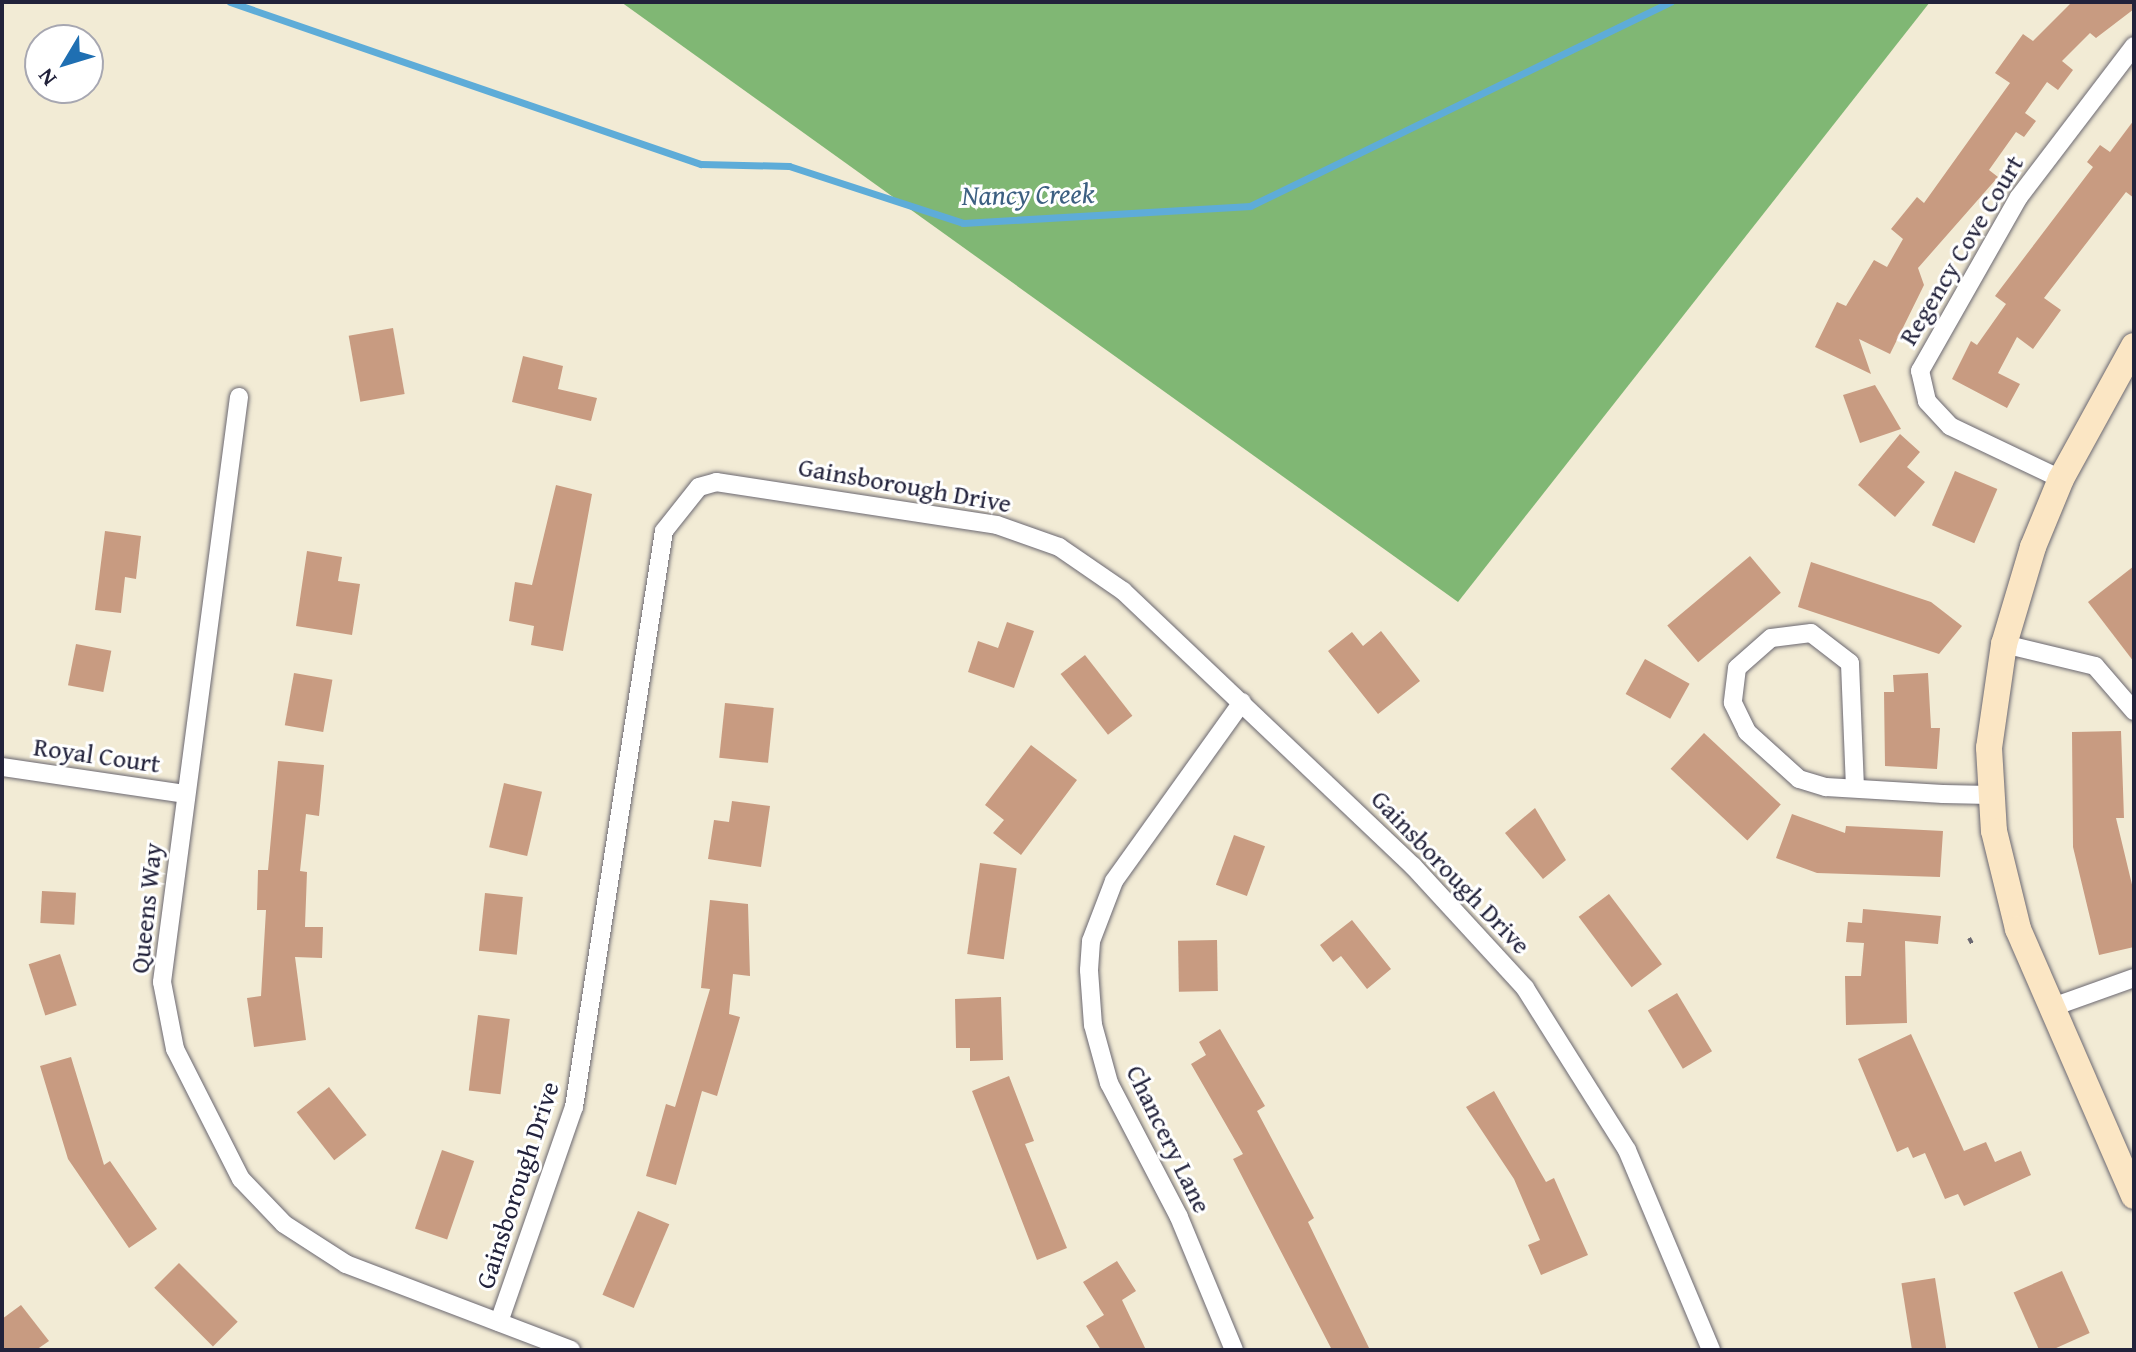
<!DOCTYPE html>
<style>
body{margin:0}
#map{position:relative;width:2136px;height:1352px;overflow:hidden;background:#f2ebd5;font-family:"Gentium Book Plus",serif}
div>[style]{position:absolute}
.forest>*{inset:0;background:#80b774}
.stream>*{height:7px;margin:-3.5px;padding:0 3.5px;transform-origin:3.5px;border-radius:3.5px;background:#5eacd8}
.building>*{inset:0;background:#c89b81;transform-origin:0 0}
.path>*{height:4px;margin-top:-2px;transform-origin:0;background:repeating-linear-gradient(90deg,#6b6871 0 6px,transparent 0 12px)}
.roads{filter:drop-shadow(0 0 2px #6b6871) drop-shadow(0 0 2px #6b6871)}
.street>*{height:18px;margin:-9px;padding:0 9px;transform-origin:9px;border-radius:9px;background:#fff}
.secondary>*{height:26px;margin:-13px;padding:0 13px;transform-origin:13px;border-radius:13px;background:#fbe6c4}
span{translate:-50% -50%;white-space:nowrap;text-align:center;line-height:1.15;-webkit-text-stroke:6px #fff;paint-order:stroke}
.street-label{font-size:26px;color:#22223b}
.water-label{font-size:28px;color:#3d6082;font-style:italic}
.frame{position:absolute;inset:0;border:4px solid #22223b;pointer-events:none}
.north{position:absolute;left:24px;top:24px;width:80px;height:80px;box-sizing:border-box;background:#fff;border:2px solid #a7a7b1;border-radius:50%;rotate:232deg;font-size:22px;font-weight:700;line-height:32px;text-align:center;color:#22223b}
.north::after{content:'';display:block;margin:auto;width:28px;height:36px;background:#1f6fb2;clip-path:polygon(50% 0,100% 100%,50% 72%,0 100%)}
</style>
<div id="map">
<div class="forest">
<div style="clip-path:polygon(621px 2px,1930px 2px,1458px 602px)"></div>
</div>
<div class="stream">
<div style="left:230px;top:2px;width:498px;rotate:19deg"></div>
<div style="left:701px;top:164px;width:88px;rotate:1.3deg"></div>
<div style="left:789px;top:166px;width:183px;rotate:18.1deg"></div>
<div style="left:963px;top:223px;width:288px;rotate:-3.4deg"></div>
<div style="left:1250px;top:206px;width:468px;rotate:-25.9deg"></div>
</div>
<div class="building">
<div style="clip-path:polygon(2072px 2px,2134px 2px,2134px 9px,2096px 38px,2090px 33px,2062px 61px,2073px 70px,2058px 90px,2047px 82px,2025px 113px,2036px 121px,2024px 137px,2016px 132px,1989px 170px,1998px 177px,1918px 268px,1924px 285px,1890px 354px,1859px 339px,1871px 374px,1815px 347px,1837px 302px,1846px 306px,1874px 260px,1887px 267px,1903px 239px,1891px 229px,1917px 197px,1924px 203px,2010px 83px,1995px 73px,2023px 34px,2033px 41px)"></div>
<div style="clip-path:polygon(2134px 120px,2134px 198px,2126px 192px,2044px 298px,2061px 310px,2033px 349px,2017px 337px,1998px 373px,2020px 384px,2007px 408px,1952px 379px,1971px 341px,1977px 345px,2006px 304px,1995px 296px,2093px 167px,2087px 162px,2100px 145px,2110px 152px)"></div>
<div style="left:393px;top:328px;width:67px;height:45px;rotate:80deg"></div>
<div style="clip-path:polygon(523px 356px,563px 366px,558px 389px,597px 398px,591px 421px,512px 402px)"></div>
<div style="clip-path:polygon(1875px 385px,1901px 429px,1860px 443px,1843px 395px)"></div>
<div style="clip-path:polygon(1900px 434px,1920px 452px,1907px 467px,1925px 482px,1895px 517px,1858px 485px)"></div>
<div style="left:1955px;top:471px;width:46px;height:59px;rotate:23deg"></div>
<div style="clip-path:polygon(556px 485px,592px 494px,563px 651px,531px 645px,534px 626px,509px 621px,515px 582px,532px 585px)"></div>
<div style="clip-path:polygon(105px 531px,141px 536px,136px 579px,125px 577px,121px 613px,95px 610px)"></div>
<div style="clip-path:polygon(307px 551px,342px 557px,338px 581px,360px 584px,352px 635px,296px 626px)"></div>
<div style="left:1750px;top:556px;width:48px;height:108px;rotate:50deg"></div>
<div style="clip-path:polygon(1811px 562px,1931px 602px,1962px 626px,1939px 654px,1798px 607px)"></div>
<div style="clip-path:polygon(2134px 566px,2134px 662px,2088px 602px)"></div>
<div style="clip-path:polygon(1007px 622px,1034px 631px,1014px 688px,968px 672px,978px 641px,998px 648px)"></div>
<div style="clip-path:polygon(1381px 631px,1420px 681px,1378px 714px,1328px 651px,1352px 632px,1363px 646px)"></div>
<div style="left:76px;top:644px;width:36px;height:42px;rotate:11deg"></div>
<div style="left:1085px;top:655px;width:77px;height:31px;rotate:52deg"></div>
<div style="left:1645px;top:659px;width:51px;height:40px;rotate:29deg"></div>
<div style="left:294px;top:673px;width:39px;height:53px;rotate:10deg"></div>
<div style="clip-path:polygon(1928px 673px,1931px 728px,1940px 728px,1937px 769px,1885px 766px,1884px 692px,1894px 692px,1893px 675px)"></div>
<div style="left:725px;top:703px;width:49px;height:55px;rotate:6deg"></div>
<div style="clip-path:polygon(2121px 731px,2124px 818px,2116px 818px,2134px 893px,2134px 947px,2099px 955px,2073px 847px,2072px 732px)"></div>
<div style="left:1704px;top:733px;width:105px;height:49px;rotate:43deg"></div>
<div style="clip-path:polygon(1031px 745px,1077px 780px,1021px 855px,993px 833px,1004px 820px,985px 805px)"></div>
<div style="clip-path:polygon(278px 761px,324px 765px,319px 816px,306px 814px,300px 871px,307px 872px,305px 927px,323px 927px,322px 958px,295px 957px,306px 1040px,254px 1047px,247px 998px,261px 996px,266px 910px,257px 910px,258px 870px,268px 870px)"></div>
<div style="left:504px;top:783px;width:39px;height:66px;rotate:13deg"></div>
<div style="clip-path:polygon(732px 801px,770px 806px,761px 867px,708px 859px,714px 820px,729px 822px)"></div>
<div style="clip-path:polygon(1535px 808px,1566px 860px,1543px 879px,1505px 833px)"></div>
<div style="clip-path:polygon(1792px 814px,1845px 833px,1846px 826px,1943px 831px,1940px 877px,1817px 873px,1776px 858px)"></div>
<div style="left:1234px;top:835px;width:33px;height:53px;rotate:20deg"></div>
<div style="left:980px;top:863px;width:37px;height:92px;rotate:8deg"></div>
<div style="left:42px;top:891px;width:34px;height:32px;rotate:3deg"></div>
<div style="left:485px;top:893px;width:38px;height:58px;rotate:6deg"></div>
<div style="left:1609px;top:894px;width:88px;height:38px;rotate:53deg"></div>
<div style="clip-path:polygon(710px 900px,748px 904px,750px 976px,733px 974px,729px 1014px,740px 1017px,717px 1096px,702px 1091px,676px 1185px,646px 1176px,666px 1104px,675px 1107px,710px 989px,701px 988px)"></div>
<div style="clip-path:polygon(1863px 909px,1941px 916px,1938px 944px,1905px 941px,1907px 1023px,1846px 1025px,1845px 976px,1861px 976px,1864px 943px,1846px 942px,1848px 922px,1862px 923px)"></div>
<div style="clip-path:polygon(1352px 920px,1391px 969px,1367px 989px,1341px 956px,1333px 962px,1320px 945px)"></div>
<div style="left:1217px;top:940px;width:51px;height:39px;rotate:89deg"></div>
<div style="left:60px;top:954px;width:54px;height:33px;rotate:72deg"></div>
<div style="left:1677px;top:993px;width:68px;height:34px;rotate:59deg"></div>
<div style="clip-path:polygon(1001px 997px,1003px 1060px,970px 1061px,970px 1048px,956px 1048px,955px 999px)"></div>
<div style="left:478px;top:1015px;width:32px;height:76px;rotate:7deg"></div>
<div style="clip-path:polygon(1220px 1029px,1265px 1106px,1257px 1111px,1314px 1218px,1308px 1222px,1370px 1350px,1332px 1350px,1233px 1159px,1243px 1154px,1191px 1064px,1206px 1055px,1199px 1042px)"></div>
<div style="clip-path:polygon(1911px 1034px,1964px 1151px,1986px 1142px,1995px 1162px,2021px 1151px,2031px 1175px,1964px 1206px,1958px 1194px,1945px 1199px,1925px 1153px,1913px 1158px,1908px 1147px,1897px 1152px,1858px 1059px)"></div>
<div style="clip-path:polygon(71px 1057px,104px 1165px,110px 1161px,157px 1229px,129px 1248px,68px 1159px,40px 1066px)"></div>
<div style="clip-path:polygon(1009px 1076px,1034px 1141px,1025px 1144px,1067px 1248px,1037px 1260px,972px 1091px)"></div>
<div style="left:329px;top:1087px;width:61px;height:41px;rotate:52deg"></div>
<div style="clip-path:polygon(1494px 1091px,1546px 1182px,1554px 1178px,1588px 1255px,1541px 1275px,1528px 1245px,1540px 1240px,1514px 1179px,1466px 1107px)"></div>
<div style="left:442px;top:1150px;width:34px;height:83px;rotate:19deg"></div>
<div style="left:638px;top:1211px;width:34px;height:91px;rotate:23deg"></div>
<div style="clip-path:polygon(1117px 1261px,1136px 1291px,1122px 1300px,1146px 1350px,1101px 1350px,1086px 1326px,1104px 1315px,1083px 1282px)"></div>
<div style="left:179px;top:1263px;width:83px;height:35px;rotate:45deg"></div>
<div style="left:2062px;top:1271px;width:68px;height:53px;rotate:66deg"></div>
<div style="left:1935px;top:1278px;width:73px;height:34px;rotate:81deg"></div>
<div style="clip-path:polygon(21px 1305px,49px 1341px,36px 1350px,2px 1350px,2px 1319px)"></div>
</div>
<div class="path">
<div style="left:1969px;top:938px;width:10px;rotate:61deg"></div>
</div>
<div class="roads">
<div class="street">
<div style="left:239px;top:397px;width:590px;rotate:97.5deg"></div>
<div style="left:162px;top:982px;width:68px;rotate:79deg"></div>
<div style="left:175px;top:1049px;width:146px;rotate:63.1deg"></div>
<div style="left:241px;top:1179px;width:62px;rotate:46.3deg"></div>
<div style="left:284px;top:1224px;width:74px;rotate:32.8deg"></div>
<div style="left:346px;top:1264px;width:241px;rotate:20.9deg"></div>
<div style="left:2061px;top:479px;width:123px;rotate:-154.5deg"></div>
<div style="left:1950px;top:426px;width:34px;rotate:-133deg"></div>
<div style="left:1927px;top:401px;width:31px;rotate:-103deg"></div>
<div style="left:1920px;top:371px;width:200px;rotate:-60.4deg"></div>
<div style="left:2019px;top:197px;width:190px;rotate:-52.7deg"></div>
<div style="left:2004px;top:644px;width:94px;rotate:13.6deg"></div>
<div style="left:2095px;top:666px;width:60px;rotate:49.1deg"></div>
<div style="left:2px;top:767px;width:184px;rotate:8.4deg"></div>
<div style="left:1855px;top:788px;width:125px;rotate:-92.3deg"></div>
<div style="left:1850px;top:663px;width:49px;rotate:-142.4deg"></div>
<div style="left:1811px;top:633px;width:40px;rotate:172.9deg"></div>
<div style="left:1771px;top:638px;width:45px;rotate:138.6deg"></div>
<div style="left:1737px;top:668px;width:35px;rotate:97deg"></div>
<div style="left:1733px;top:703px;width:32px;rotate:64deg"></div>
<div style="left:1747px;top:732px;width:70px;rotate:42.1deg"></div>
<div style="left:1799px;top:779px;width:28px;rotate:17deg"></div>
<div style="left:1826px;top:787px;width:117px;rotate:3.4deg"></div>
<div style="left:1943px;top:794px;width:47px;rotate:1.2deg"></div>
<div style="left:2050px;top:1008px;width:89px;rotate:-19.7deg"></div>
<div style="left:499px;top:1322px;width:228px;rotate:-70.8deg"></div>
<div style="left:574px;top:1107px;width:583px;rotate:-81.12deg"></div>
<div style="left:664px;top:531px;width:56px;rotate:-51.5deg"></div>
<div style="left:699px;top:487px;width:18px;rotate:-16deg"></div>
<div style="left:716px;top:482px;width:284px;rotate:8.7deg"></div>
<div style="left:997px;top:525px;width:66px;rotate:19.5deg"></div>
<div style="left:1059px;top:547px;width:78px;rotate:34.5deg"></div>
<div style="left:1123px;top:591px;width:400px;rotate:43.5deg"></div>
<div style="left:1413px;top:866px;width:166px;rotate:47.4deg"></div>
<div style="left:1525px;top:988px;width:191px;rotate:57.8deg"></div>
<div style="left:1627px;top:1150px;width:217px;rotate:67.2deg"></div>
<div style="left:1234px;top:1350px;width:144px;rotate:-112.5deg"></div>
<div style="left:1179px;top:1217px;width:151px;rotate:-117.6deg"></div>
<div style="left:1109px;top:1083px;width:60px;rotate:-105.4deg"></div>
<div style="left:1093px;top:1025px;width:55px;rotate:-94.2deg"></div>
<div style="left:1089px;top:970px;width:29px;rotate:-86deg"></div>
<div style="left:1091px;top:941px;width:64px;rotate:-69deg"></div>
<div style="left:1114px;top:881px;width:220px;rotate:-54.4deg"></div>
</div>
<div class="secondary">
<div style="left:2134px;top:346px;width:152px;rotate:118.8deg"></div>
<div style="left:2061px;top:479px;width:74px;rotate:112.4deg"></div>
<div style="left:2033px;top:547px;width:101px;rotate:106.6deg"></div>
<div style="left:2004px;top:644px;width:105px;rotate:98.2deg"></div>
<div style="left:1989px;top:748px;width:83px;rotate:86.6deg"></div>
<div style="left:1994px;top:831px;width:101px;rotate:76.2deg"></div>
<div style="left:2018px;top:929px;width:291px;rotate:66.5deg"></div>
</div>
</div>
<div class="street-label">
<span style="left:1961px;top:250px;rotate:-59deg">Regency Cove Court</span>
<span style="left:905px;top:485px;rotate:10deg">Gainsborough Drive</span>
<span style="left:97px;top:755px;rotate:8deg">Royal Court</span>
<span style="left:1451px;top:872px;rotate:46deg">Gainsborough Drive</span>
<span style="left:146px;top:908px;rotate:-84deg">Queens Way</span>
<span style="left:1169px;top:1139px;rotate:64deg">Chancery Lane</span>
<span style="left:517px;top:1185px;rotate:-72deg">Gainsborough Drive</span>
</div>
<div class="water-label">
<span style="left:1028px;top:194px;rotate:-1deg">Nancy Creek</span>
</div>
<div class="frame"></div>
<div class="north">N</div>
</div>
